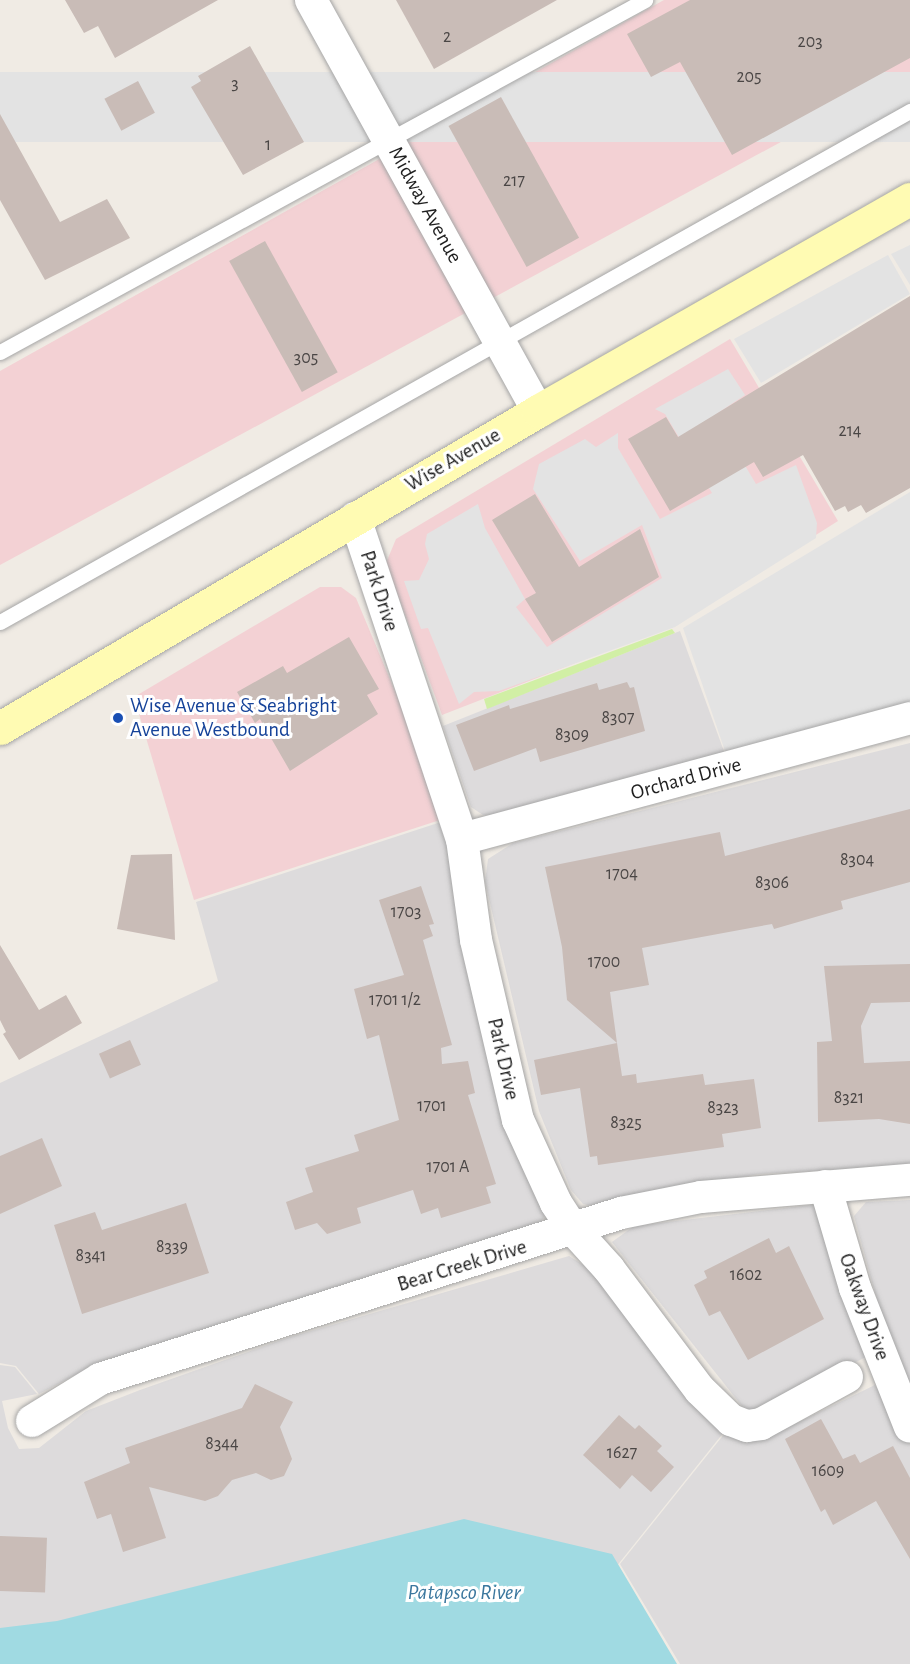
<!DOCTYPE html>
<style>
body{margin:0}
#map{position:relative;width:910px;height:1664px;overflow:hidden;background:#f0ebe4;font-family:"Alegreya Sans",sans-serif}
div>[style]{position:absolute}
.residential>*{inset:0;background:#dddbdc}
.commercial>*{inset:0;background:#f3d1d4}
.grass>*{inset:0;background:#d1efa5}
.parking>*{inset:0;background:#e3e3e3;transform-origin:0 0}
.water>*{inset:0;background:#a0dae2}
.building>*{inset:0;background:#c9bcb7;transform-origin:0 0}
.roads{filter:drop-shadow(0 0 2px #a6a6a6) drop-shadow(0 0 2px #a6a6a6)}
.service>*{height:15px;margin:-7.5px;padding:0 7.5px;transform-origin:7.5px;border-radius:7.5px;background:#fff}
.minor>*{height:32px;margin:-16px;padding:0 16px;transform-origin:16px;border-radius:16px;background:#fff}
.secondary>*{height:33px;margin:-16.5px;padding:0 16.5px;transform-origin:16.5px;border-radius:16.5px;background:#fffbb3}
.dots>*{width:16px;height:16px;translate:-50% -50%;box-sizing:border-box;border:3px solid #fff;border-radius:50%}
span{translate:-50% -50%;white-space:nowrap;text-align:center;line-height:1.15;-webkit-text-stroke:6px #fff;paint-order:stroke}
.number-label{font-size:18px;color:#4a4645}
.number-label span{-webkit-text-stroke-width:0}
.street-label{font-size:21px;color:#1f1f1f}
.transit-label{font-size:21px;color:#164399}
.left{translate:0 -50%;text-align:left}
.water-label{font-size:22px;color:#3b779e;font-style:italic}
</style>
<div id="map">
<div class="residential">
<div style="clip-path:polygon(680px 631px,725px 754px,495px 816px,483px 815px,471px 807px,443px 726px)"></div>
<div style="clip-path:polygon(910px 743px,910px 1166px,758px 1174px,597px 1207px,583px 1204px,571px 1190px,539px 1111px,485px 882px,488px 859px,513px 843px)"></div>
<div style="clip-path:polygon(441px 822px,456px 858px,547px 1212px,535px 1232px,98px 1363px,39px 1394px,16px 1366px,0 1363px,0 1083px,218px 981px,196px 902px)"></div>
<div style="clip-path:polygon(910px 1200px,910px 1387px,892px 1355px,854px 1216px,866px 1202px)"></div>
<div style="clip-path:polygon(811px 1205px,825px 1206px,866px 1357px,749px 1415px,612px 1242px,634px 1226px)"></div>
<div style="clip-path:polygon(569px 1256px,598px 1274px,724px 1432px,612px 1572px,0 1639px,0 1365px,15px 1367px,37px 1394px,2px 1401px,8px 1428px,19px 1449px,39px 1448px,86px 1411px,140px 1390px,287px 1338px)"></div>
<div style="clip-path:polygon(875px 1385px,910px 1444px,910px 1664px,680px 1664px,620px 1564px,725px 1433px,770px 1436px)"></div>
</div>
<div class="commercial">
<div style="clip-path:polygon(664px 0,910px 0,910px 72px,0 565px,0 371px)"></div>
<div style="clip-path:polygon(730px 339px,838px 521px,675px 624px,442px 715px,386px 563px,396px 539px)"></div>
<div style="clip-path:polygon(320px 587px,341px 587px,356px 598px,410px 727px,440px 820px,194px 900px,134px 697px)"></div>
</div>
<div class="grass">
<div style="clip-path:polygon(672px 629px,675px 633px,487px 709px,484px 699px)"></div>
</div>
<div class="parking">
<div style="left:910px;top:72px;width:70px;height:1035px;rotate:90deg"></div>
<div style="clip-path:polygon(910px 245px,910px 285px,891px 254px)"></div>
<div style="clip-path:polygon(888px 255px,910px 294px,761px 383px,734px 339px)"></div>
<div style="clip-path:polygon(728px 369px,745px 395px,715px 415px,756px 484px,796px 465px,817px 523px,816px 538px,675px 627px,499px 691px,474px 692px,459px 704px,428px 628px,421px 629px,404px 581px,419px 580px,429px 559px,425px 544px,427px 534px,478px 504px,485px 528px,525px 599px,516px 607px,547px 647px,662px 578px,642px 525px,580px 561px,533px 489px,539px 464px,585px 439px,596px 447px,618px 433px,618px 448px,660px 519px,712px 493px,665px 414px,655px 409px)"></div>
<div style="clip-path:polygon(910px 492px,910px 705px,726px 754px,683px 628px)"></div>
</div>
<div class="water">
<div style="clip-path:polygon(464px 1519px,612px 1554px,677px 1664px,0 1664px,0 1628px,57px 1621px)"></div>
</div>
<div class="building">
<div style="clip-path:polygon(65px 0,218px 0,115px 58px,98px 26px,84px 33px)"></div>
<div style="clip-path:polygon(396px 0,557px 0,434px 69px)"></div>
<div style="clip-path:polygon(690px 0,910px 0,910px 58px,732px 155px,680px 62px,651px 77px,627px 34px)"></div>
<div style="clip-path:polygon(250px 46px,304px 142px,243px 175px,191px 87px,201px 81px,198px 76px)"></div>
<div style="left:138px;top:81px;width:36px;height:38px;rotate:62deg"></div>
<div style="left:501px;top:97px;width:161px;height:60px;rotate:61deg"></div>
<div style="clip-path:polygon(0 114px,60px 222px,107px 199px,130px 238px,45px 280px,0 200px)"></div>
<div style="left:265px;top:241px;width:150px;height:41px;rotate:61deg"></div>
<div style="clip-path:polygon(910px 296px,910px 488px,866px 513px,861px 505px,848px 512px,845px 506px,835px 511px,803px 455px,763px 477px,754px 462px,670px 511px,628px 439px,666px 417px,678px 437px)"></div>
<div style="clip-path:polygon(535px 494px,579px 567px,640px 529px,659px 577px,552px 642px,525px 599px,536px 593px,492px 520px)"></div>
<div style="clip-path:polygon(349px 637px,379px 689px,367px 695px,378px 714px,290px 771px,260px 719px,255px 723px,237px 692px,283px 666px,287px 673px)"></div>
<div style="clip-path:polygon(627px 682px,630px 688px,634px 687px,645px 731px,540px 762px,536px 748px,474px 771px,456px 725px,509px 705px,510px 709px,597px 683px,599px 690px)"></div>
<div style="clip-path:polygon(910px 809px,910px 882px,841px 901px,843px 909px,774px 929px,772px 924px,642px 948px,649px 985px,610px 992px,617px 1043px,567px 1000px,562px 947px,545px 867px,720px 832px,725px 856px)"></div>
<div style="clip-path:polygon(172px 854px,175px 940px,117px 929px,131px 855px)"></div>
<div style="clip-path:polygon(421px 886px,434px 924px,429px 925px,433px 936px,423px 940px,452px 1045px,441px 1048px,442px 1064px,468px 1061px,475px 1093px,468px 1095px,496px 1184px,486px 1187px,491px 1203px,441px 1218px,438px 1208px,421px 1214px,413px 1190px,357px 1208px,361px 1223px,327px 1234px,317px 1223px,295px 1230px,286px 1202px,313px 1192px,305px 1168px,359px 1151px,354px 1135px,399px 1120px,379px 1035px,367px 1039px,354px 989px,404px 975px,379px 900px)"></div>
<div style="clip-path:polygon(0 945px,39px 1010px,66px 995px,82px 1023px,19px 1060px,3px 1034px,6px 1032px,0 1020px)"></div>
<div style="clip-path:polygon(910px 964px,910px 1002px,871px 1003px,861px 1026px,864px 1063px,910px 1061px,910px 1124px,879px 1119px,818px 1122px,817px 1042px,832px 1041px,824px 966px)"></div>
<div style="left:130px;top:1040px;width:27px;height:34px;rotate:66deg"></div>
<div style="clip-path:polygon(617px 1043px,622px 1076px,636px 1074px,637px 1083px,703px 1074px,705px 1085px,754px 1079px,761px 1128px,722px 1134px,724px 1147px,598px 1165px,597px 1156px,590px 1157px,580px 1088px,541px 1095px,534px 1060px)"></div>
<div style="clip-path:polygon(42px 1138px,62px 1186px,0 1214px,0 1156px)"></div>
<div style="clip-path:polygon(186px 1203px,209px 1273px,82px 1314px,54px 1225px,95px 1212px,102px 1230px)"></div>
<div style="clip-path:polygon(769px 1238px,776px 1253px,789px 1246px,824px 1319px,748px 1360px,720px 1311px,709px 1316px,694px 1285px,707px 1278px,704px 1271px)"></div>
<div style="clip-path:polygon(255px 1384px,293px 1402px,280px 1427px,292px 1459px,284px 1476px,271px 1480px,256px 1473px,232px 1480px,218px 1496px,205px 1501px,149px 1487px,166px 1538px,123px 1552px,111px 1514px,97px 1519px,84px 1482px,130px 1463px,125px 1448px,242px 1408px)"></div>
<div style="clip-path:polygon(619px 1415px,635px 1429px,639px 1425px,662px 1446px,657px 1451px,674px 1467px,651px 1492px,632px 1475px,620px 1489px,583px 1455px)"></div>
<div style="clip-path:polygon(821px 1419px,843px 1459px,855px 1454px,860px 1463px,893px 1446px,910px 1478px,910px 1559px,876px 1501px,833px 1525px,825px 1509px,821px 1512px,785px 1439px)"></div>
<div style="left:0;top:1536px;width:47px;height:55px;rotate:2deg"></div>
</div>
<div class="roads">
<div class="service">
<div style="left:0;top:352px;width:735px;rotate:-28.62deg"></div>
<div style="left:0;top:622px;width:1044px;rotate:-29.32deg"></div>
</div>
<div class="minor">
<div style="left:311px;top:0;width:470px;rotate:61.1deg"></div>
<div style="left:355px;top:518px;width:338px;rotate:71.6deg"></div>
<div style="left:462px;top:839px;width:102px;rotate:82.1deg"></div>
<div style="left:476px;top:940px;width:185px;rotate:76.9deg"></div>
<div style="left:518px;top:1120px;width:91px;rotate:65.4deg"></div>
<div style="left:556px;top:1203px;width:30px;rotate:57deg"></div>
<div style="left:572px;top:1228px;width:55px;rotate:47.9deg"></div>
<div style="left:609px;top:1269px;width:151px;rotate:53.1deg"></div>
<div style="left:700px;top:1390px;width:43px;rotate:44.1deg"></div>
<div style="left:731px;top:1420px;width:17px;rotate:21deg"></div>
<div style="left:747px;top:1426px;width:14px;rotate:-8deg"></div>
<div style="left:761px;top:1424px;width:98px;rotate:-28.7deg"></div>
<div style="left:462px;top:839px;width:464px;rotate:-15.1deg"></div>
<div style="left:825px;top:1186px;width:106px;rotate:73.6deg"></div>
<div style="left:855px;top:1288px;width:149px;rotate:68.4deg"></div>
<div style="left:32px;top:1421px;width:80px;rotate:-31.7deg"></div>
<div style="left:100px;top:1379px;width:547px;rotate:-17.67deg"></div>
<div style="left:621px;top:1213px;width:82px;rotate:-11.3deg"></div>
<div style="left:701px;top:1197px;width:210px;rotate:-4.7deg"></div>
</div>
<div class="secondary">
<div style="left:0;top:728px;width:624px;rotate:-30.51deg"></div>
<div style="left:538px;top:411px;width:428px;rotate:-29.7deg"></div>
</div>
</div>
<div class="dots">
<div style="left:118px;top:718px;background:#1a4fb4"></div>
</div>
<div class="number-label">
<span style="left:447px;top:37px">2</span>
<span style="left:810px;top:42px">203</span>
<span style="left:749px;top:77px">205</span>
<span style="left:235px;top:84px">3</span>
<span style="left:268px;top:145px">1</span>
<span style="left:514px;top:181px">217</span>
<span style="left:306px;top:358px">305</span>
<span style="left:850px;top:431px">214</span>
<span style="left:618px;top:718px">8307</span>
<span style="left:572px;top:735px">8309</span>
<span style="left:857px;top:860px">8304</span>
<span style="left:622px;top:874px">1704</span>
<span style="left:772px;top:883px">8306</span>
<span style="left:406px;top:912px">1703</span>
<span style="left:604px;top:962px">1700</span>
<span style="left:395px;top:1000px">1701 1/2</span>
<span style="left:849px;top:1098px">8321</span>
<span style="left:432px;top:1106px">1701</span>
<span style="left:723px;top:1108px">8323</span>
<span style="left:626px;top:1123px">8325</span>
<span style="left:448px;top:1167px">1701 A</span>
<span style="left:172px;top:1247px">8339</span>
<span style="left:91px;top:1256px">8341</span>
<span style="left:746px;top:1275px">1602</span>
<span style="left:222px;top:1444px">8344</span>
<span style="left:622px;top:1453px">1627</span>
<span style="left:828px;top:1471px">1609</span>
</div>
<div class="street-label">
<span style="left:425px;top:205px;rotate:61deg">Midway Avenue</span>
<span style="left:453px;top:460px;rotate:-30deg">Wise Avenue</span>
<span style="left:379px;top:591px;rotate:72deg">Park Drive</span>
<span style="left:686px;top:779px;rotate:-15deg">Orchard Drive</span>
<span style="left:503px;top:1059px;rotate:77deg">Park Drive</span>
<span style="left:462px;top:1266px;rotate:-17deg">Bear Creek Drive</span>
<span style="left:864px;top:1307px;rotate:70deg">Oakway Drive</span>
</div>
<div class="transit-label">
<span class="left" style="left:130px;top:718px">Wise Avenue &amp; Seabright<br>Avenue Westbound</span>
</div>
<div class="water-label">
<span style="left:464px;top:1593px">Patapsco River</span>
</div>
</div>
